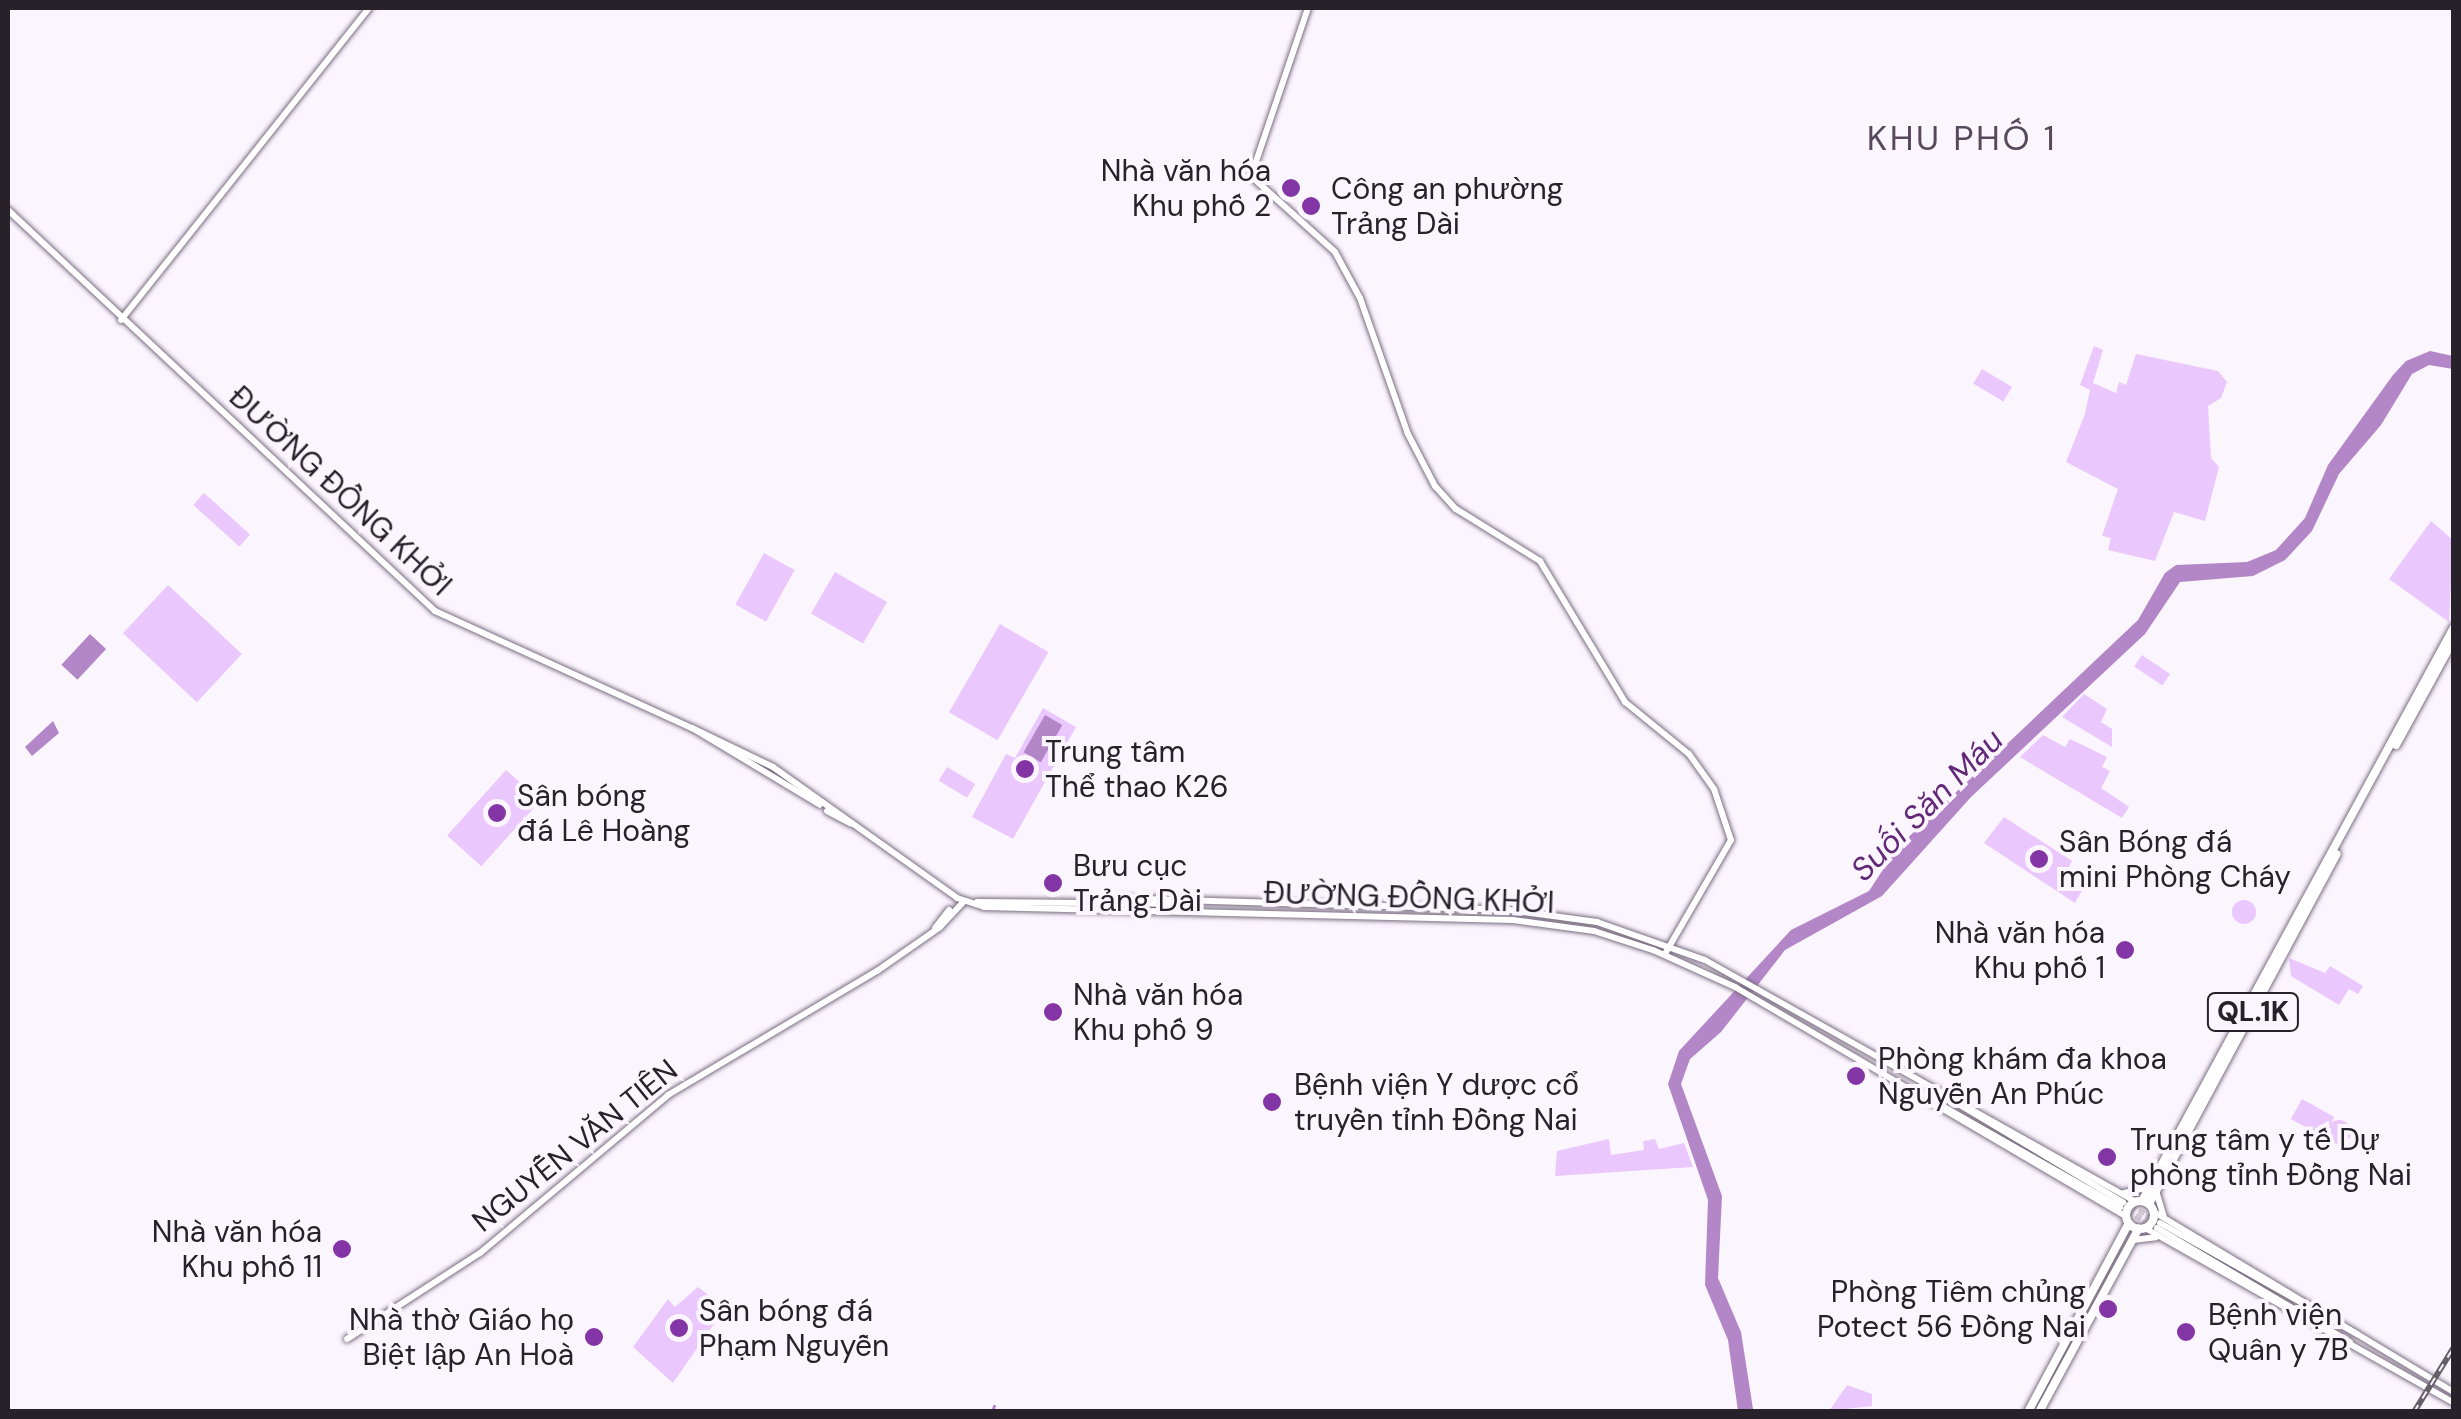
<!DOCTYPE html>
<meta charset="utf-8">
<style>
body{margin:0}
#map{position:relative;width:2461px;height:1419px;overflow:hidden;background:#fbf5fe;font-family:"DM Sans",sans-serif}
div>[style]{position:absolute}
.green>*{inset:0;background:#eac7fc;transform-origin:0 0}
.round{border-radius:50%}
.water>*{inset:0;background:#b386c8;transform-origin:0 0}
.stream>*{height:2.5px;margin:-1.25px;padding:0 1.25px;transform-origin:1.25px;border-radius:1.25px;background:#b386c8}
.secondary-tunnel>*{height:6px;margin-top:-3px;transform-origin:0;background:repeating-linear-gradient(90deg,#d1cbd4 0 6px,transparent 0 9px)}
.roads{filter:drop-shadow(0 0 2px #7b6e82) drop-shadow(0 0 2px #7b6e82)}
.secondary>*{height:6px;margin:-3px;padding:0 3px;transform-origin:3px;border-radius:3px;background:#fff}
.primary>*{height:8px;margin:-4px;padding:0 4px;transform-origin:4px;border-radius:4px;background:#fff}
.primary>.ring{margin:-4px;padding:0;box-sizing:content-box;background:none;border:8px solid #fff;border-radius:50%}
.rail>*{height:6px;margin-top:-3px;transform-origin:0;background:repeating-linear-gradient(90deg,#fbf5fe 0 8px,#656068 0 16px);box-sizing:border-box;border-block:2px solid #656068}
.dots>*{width:28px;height:28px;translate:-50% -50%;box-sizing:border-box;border:5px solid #fbf5fe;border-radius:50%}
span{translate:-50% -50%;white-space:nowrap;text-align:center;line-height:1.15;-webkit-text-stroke:8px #fbf5fe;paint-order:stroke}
.shield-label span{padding:2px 8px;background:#fbf5fe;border:2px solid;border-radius:8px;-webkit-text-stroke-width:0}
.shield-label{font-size:28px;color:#27222a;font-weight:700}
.poi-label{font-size:30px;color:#27222a}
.right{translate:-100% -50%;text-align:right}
.left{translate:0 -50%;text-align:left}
.street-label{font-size:30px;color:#27222a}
.water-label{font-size:32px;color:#612978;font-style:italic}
.quarter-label{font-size:35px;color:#56495c;letter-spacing:2.5px}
.frame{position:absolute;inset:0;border:10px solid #27222a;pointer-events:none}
</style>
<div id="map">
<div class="green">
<div style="clip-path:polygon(2094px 346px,2103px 350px,2093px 383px,2116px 393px,2119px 382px,2126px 385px,2136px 354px,2218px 371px,2227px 382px,2221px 398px,2208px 406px,2211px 458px,2219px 467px,2205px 521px,2174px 512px,2155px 561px,2108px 550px,2111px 538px,2102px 536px,2118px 489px,2066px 462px,2085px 414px,2090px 390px,2080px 385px)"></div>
<div style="left:1982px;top:369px;width:35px;height:17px;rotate:31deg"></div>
<div style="left:204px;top:493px;width:62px;height:16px;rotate:42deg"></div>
<div style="clip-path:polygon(2431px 521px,2453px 540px,2449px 622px,2389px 579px)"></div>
<div style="left:764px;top:553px;width:35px;height:59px;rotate:29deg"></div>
<div style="left:835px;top:572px;width:60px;height:48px;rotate:30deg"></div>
<div style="left:168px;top:585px;width:101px;height:66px;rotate:43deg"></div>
<div style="left:1000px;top:624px;width:56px;height:102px;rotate:30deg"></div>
<div style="left:2142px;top:655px;width:34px;height:14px;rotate:34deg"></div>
<div style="clip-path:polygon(2084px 694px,2107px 709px,2101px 722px,2112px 729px,2112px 747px,2062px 717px)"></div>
<div style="clip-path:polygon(1043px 708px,1076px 727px,1013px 839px,972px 817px,1006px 754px,1015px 758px)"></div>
<div style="clip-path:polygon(2043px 735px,2065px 747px,2070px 739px,2107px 757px,2102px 767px,2110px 771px,2101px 788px,2129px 807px,2122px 818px,2020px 757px)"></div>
<div style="left:947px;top:767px;width:33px;height:16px;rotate:31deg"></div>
<div style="left:506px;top:770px;width:46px;height:88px;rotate:42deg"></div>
<div style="clip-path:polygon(2004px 817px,2072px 861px,2068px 868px,2088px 880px,2075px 903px,1984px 843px)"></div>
<div class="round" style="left:2232px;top:900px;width:24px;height:24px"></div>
<div style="clip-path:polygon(2289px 958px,2325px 973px,2330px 966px,2363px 986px,2358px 994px,2349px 989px,2339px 1005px,2291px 976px)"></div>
<div style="left:2302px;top:1099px;width:37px;height:23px;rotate:29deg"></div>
<div class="round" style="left:2327px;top:1120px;width:24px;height:24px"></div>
<div style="clip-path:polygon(1609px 1139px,1611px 1155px,1644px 1150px,1643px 1141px,1655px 1139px,1659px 1149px,1684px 1143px,1693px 1167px,1555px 1176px,1557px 1151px)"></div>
<div style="clip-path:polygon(698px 1287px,725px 1308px,673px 1383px,633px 1347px,668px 1299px,675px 1307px)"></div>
<div style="clip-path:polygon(1847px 1385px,1872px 1394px,1872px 1406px,1829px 1411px)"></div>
</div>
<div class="water">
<div style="clip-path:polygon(2430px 351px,2453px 356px,2453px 369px,2429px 365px,2412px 374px,2381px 425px,2339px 474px,2312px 531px,2285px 560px,2253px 576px,2180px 582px,2145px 634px,1971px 797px,1882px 896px,1785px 950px,1721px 1032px,1690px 1059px,1681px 1084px,1722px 1196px,1718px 1278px,1741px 1332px,1753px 1409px,1738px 1411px,1728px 1340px,1705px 1285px,1708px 1200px,1668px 1084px,1679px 1051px,1791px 930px,1869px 891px,1897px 848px,2138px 620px,2165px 573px,2176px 565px,2247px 562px,2276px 550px,2305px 518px,2328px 465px,2393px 375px,2406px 361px)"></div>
<div style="left:90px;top:634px;width:22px;height:42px;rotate:43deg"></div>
<div style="left:1045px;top:715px;width:20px;height:43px;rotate:30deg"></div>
<div style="clip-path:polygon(53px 721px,59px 733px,32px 756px,25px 747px)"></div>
</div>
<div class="stream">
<div style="left:992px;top:1412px;width:6px;rotate:-72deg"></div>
</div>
<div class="secondary-tunnel">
<div style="left:2123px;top:1202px;width:43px;rotate:29.6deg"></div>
<div style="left:2120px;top:1207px;width:43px;rotate:29.6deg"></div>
</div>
<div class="roads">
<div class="secondary">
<div style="left:1308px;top:8px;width:177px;rotate:108.7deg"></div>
<div style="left:1251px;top:176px;width:113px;rotate:42.1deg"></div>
<div style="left:1335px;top:252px;width:52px;rotate:61.5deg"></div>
<div style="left:1360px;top:298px;width:144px;rotate:70.6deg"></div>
<div style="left:1408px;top:434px;width:59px;rotate:62.6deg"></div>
<div style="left:1435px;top:486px;width:31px;rotate:48deg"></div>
<div style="left:1456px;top:509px;width:99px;rotate:31.8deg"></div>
<div style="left:1540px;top:561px;width:165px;rotate:58.9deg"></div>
<div style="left:1625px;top:702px;width:82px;rotate:39.1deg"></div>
<div style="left:1689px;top:754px;width:43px;rotate:54.5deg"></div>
<div style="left:1714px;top:789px;width:54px;rotate:71.6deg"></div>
<div style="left:1731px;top:840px;width:132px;rotate:120.1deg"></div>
<div style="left:8px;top:210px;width:586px;rotate:43.2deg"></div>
<div style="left:435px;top:611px;width:282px;rotate:24.5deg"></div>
<div style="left:692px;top:728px;width:149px;rotate:31deg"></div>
<div style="left:121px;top:320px;width:399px;rotate:-51.5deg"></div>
<div style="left:692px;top:728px;width:90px;rotate:25.7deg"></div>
<div style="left:773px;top:767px;width:226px;rotate:35.4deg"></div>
<div style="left:957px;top:898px;width:28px;rotate:18deg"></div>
<div style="left:984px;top:907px;width:529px;rotate:1.41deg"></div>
<div style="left:1513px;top:920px;width:82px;rotate:7.7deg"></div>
<div style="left:1594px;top:931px;width:62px;rotate:17.9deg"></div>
<div style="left:1653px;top:950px;width:90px;rotate:24.3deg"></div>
<div style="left:1735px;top:987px;width:454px;rotate:30.4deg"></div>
<div style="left:827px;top:811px;width:27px;rotate:28deg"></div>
<div style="left:1144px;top:899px;width:365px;rotate:1.7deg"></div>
<div style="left:1509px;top:910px;width:89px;rotate:7.8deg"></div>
<div style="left:1597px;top:922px;width:114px;rotate:19.4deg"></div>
<div style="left:1705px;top:960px;width:494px;rotate:29.3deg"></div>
<div style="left:1101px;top:900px;width:32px;rotate:-2deg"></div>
<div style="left:977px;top:902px;width:221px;rotate:0.5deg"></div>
<div style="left:935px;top:928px;width:23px;rotate:-52deg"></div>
<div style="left:1923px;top:1083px;width:233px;rotate:30.8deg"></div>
<div style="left:1916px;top:1091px;width:235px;rotate:29.6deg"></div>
<div style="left:2156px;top:1191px;width:27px;rotate:73deg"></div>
<div style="left:2124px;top:1193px;width:27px;rotate:-13deg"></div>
<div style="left:2154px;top:1212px;width:350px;rotate:31deg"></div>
<div style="left:2160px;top:1223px;width:226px;rotate:29.4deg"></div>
<div style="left:2145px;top:1228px;width:355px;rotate:29.5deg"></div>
<div style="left:2157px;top:1228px;width:224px;rotate:30.6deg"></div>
<div style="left:2133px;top:1240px;width:23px;rotate:-7deg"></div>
<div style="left:347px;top:1339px;width:158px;rotate:-32.9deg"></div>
<div style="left:480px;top:1253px;width:246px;rotate:-40deg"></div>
<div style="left:668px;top:1095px;width:243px;rotate:-30.7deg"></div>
<div style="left:877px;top:971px;width:77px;rotate:-34.9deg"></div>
<div style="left:940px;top:927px;width:35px;rotate:-47deg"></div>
</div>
<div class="primary">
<div style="left:2396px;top:745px;width:121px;rotate:-61.3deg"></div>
<div style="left:2142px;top:1201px;width:653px;rotate:-61.47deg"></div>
<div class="ring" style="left:2126px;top:1201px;width:20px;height:20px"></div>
<div style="left:2149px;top:1204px;width:397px;rotate:-61.8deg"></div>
<div style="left:2028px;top:1412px;width:214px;rotate:-61.9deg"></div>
<div style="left:2039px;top:1412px;width:209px;rotate:-61.5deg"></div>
</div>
</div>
<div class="rail">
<div style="left:2414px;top:1412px;width:76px;rotate:-58.4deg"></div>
</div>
<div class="dots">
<div style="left:1291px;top:188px;background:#8435a5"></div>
<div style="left:1311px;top:206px;background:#8435a5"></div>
<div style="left:1025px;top:769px;background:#8435a5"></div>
<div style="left:497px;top:813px;background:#8435a5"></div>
<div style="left:2039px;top:859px;background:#8435a5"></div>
<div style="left:1053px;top:883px;background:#8435a5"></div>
<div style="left:2125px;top:950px;background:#8435a5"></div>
<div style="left:1053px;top:1012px;background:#8435a5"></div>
<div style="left:1856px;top:1076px;background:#8435a5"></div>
<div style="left:1272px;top:1102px;background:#8435a5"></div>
<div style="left:2107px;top:1157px;background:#8435a5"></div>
<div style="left:342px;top:1249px;background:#8435a5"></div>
<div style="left:2108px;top:1309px;background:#8435a5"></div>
<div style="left:679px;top:1328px;background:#8435a5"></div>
<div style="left:2186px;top:1332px;background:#8435a5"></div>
<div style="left:594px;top:1337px;background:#8435a5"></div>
</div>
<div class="shield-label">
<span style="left:2253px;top:1012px">QL.1K</span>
</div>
<div class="poi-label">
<span class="right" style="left:1271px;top:188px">Nhà văn hóa<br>Khu phố 2</span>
<span class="left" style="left:1331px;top:206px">Công an phường<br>Trảng Dài</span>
<span class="left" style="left:1045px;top:769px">Trung tâm<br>Thể thao K26</span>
<span class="left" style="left:517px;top:813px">Sân bóng<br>đá Lê Hoàng</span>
<span class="left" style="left:2059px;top:859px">Sân Bóng đá<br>mini Phòng Cháy</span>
<span class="left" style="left:1073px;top:883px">Bưu cục<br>Trảng Dài</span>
<span class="right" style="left:2105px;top:950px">Nhà văn hóa<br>Khu phố 1</span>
<span class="left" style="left:1073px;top:1012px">Nhà văn hóa<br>Khu phố 9</span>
<span class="left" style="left:1878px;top:1076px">Phòng khám đa khoa<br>Nguyễn An Phúc</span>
<span class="left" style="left:1294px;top:1102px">Bệnh viện Y dược cổ<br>truyền tỉnh Đồng Nai</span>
<span class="left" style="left:2130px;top:1157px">Trung tâm y tế Dự<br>phòng tỉnh Đồng Nai</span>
<span class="right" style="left:322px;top:1249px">Nhà văn hóa<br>Khu phố 11</span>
<span class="right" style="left:2086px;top:1309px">Phòng Tiêm chủng<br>Potect 56 Đồng Nai</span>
<span class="left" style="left:699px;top:1328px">Sân bóng đá<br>Phạm Nguyễn</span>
<span class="left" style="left:2208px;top:1332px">Bệnh viện<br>Quân y 7B</span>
<span class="right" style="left:574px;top:1337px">Nhà thờ Giáo họ<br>Biệt lập An Hoà</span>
</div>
<div class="street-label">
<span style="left:340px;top:491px;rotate:43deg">ĐƯỜNG ĐỒNG KHỞI</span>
<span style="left:1409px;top:898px;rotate:2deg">ĐƯỜNG ĐỒNG KHỞI</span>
<span style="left:575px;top:1146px;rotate:-39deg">NGUYỄN VĂN TIÊN</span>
</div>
<div class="water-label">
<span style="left:1927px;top:805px;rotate:-45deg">Suối Săn Máu</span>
</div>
<div class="quarter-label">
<span style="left:1962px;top:138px">KHU PHỐ 1</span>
</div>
<div class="frame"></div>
</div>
